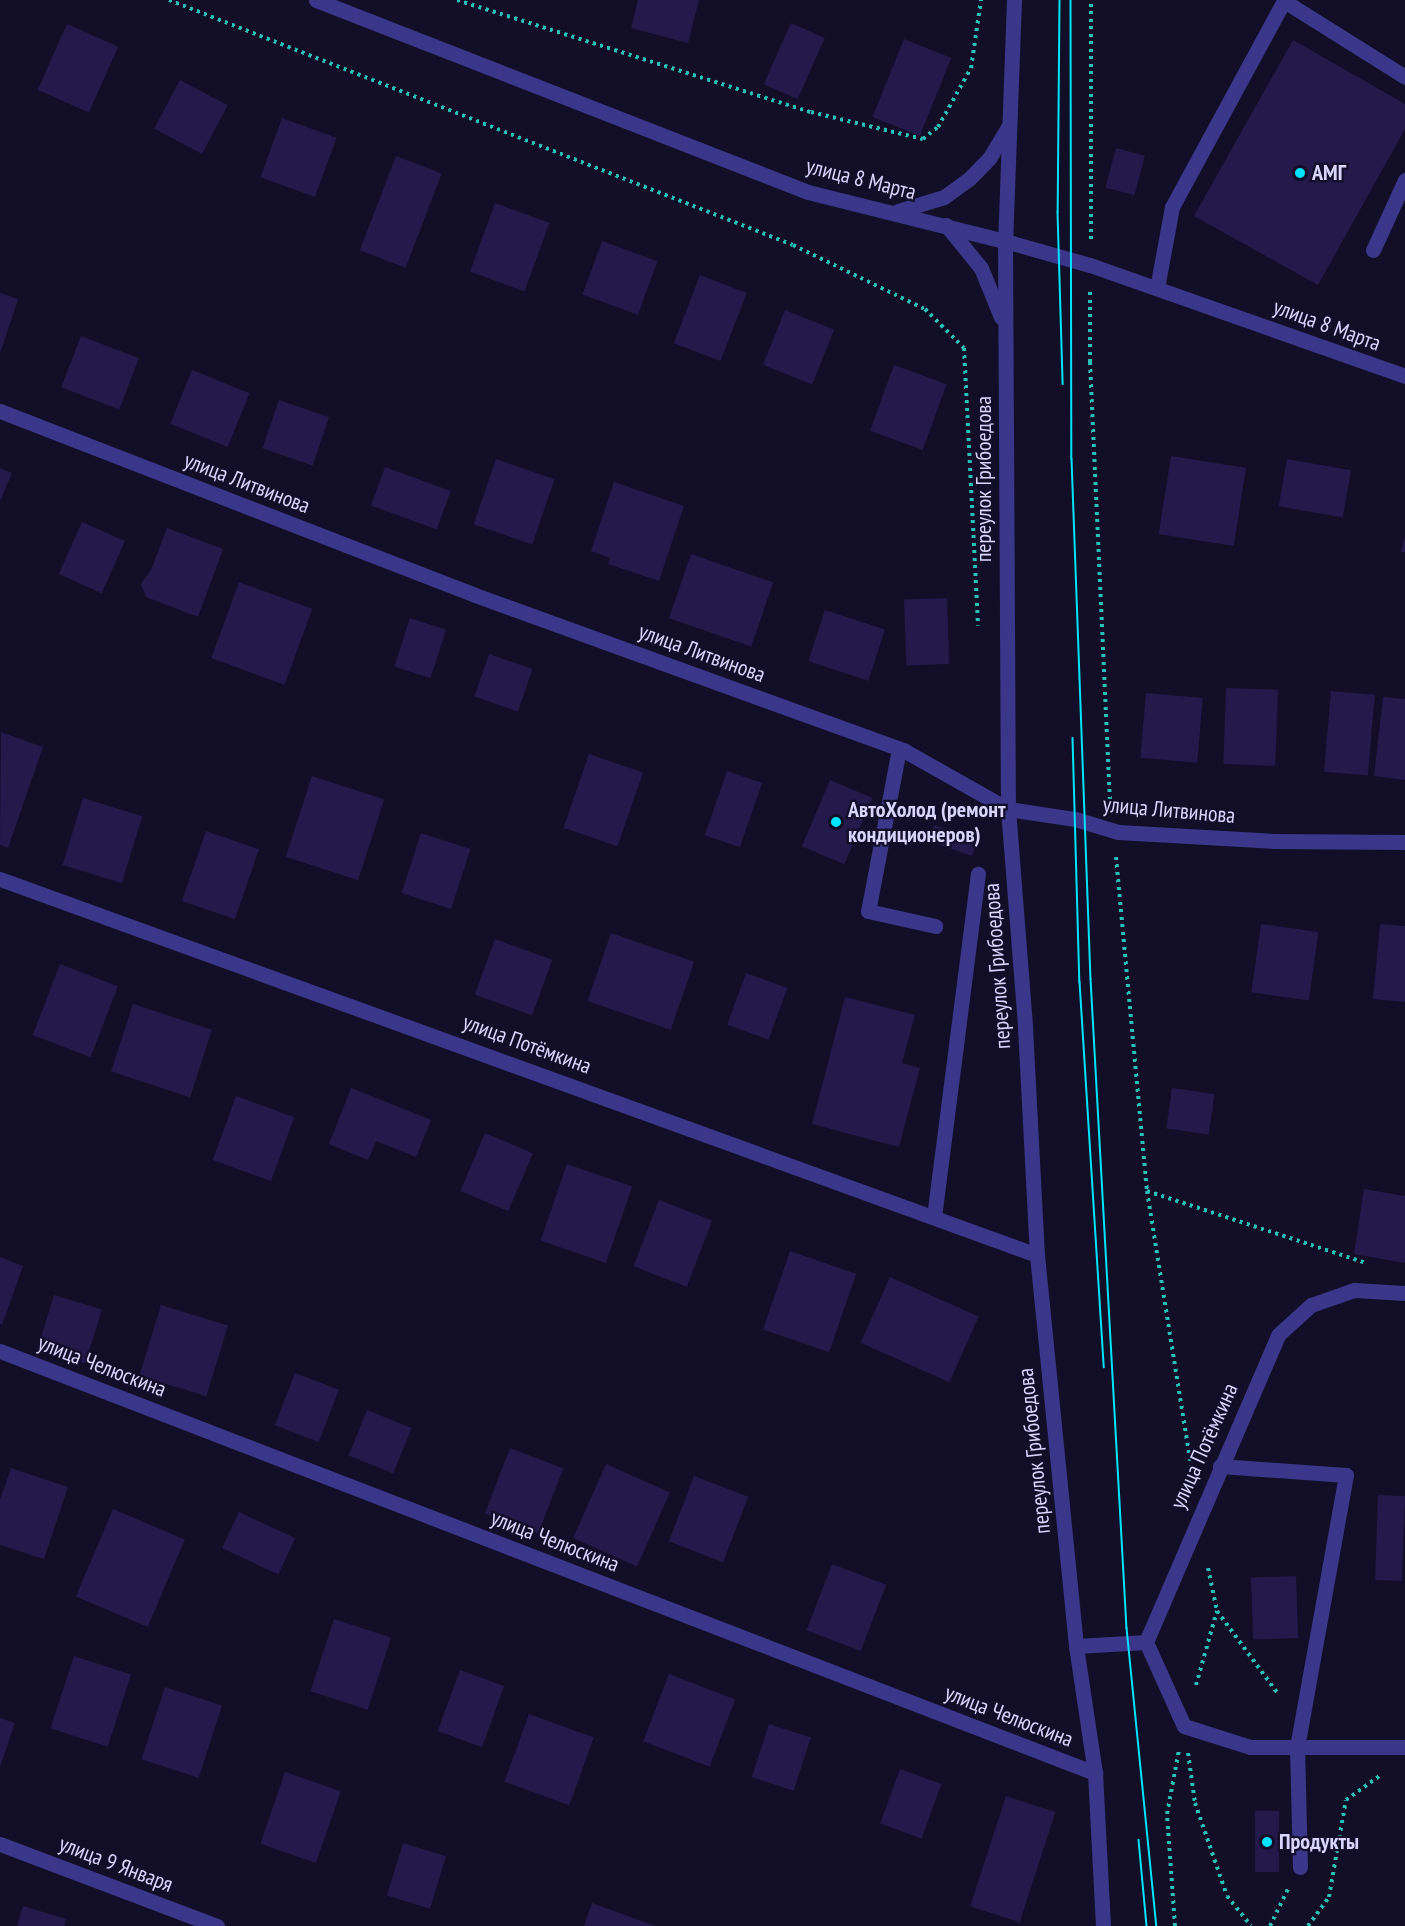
<!DOCTYPE html>
<meta charset="utf-8">
<style>
body{margin:0}
#map{position:relative;width:1405px;height:1926px;overflow:hidden;background:#130e28;font-family:"PT Sans Narrow",sans-serif}
div>[style]{position:absolute}
.building>*{inset:0;background:#23194a;transform-origin:0 0}
.path>*{height:4px;margin-top:-2px;transform-origin:0;background:repeating-linear-gradient(90deg,#27c1b9 0 3px,transparent 0 7.5px)}
.service>*{height:15px;margin:-7.5px;padding:0 7.5px;transform-origin:7.5px;border-radius:7.5px;background:#3a368a}
.minor>*{height:15px;margin:-7.5px;padding:0 7.5px;transform-origin:7.5px;border-radius:7.5px;background:#3a368a}
.tertiary>*{height:15px;margin:-7.5px;padding:0 7.5px;transform-origin:7.5px;border-radius:7.5px;background:#3a368a}
.tram>*{height:1.5px;margin:-0.75px;padding:0 0.75px;transform-origin:0.75px;border-radius:0.75px;background:#01e3ff}
.dots>*{width:16px;height:16px;translate:-50% -50%;box-sizing:border-box;border:3px solid #130e28;border-radius:50%}
span{translate:-50% -50%;white-space:nowrap;text-align:center;line-height:1.15;-webkit-text-stroke:4.5px #130e28;paint-order:stroke}
.poi-label{font-size:22px;color:#dad5ff;font-weight:700}
.left{translate:0 -50%;text-align:left}
.street-label{font-size:22px;color:#dad5ff}
</style>
<div id="map">
<div class="building">
<div style="clip-path:polygon(638px 0,699px 0,688px 43px,631px 28px)"></div>
<div style="left:791px;top:23px;width:37px;height:67px;rotate:24deg"></div>
<div style="left:67px;top:24px;width:56px;height:72px;rotate:24deg"></div>
<div style="left:904px;top:39px;width:51px;height:84px;rotate:22deg"></div>
<div style="clip-path:polygon(1293px 40px,1405px 104px,1405px 129px,1318px 285px,1194px 216px)"></div>
<div style="left:180px;top:80px;width:54px;height:55px;rotate:28deg"></div>
<div style="left:282px;top:118px;width:58px;height:63px;rotate:20deg"></div>
<div style="left:1116px;top:148px;width:30px;height:41px;rotate:15deg"></div>
<div style="left:396px;top:156px;width:49px;height:101px;rotate:21deg"></div>
<div style="left:495px;top:203px;width:58px;height:73px;rotate:20deg"></div>
<div style="left:602px;top:241px;width:59px;height:57px;rotate:20deg"></div>
<div style="left:700px;top:275px;width:50px;height:73px;rotate:21deg"></div>
<div style="clip-path:polygon(0 293px,18px 299px,0 353px)"></div>
<div style="left:785px;top:310px;width:53px;height:59px;rotate:22deg"></div>
<div style="left:81px;top:336px;width:62px;height:55px;rotate:21deg"></div>
<div style="left:894px;top:365px;width:56px;height:70px;rotate:20deg"></div>
<div style="left:192px;top:370px;width:62px;height:58px;rotate:22deg"></div>
<div style="left:279px;top:400px;width:53px;height:51px;rotate:19deg"></div>
<div style="left:1171px;top:456px;width:76px;height:79px;rotate:9deg"></div>
<div style="left:496px;top:459px;width:62px;height:69px;rotate:19deg"></div>
<div style="left:1287px;top:459px;width:65px;height:48px;rotate:10deg"></div>
<div style="left:385px;top:467px;width:70px;height:41px;rotate:20deg"></div>
<div style="clip-path:polygon(0 468px,12px 473px,0 501px)"></div>
<div style="clip-path:polygon(614px 482px,684px 506px,659px 581px,608px 564px,610px 558px,591px 551px)"></div>
<div style="left:82px;top:522px;width:47px;height:57px;rotate:24deg"></div>
<div style="clip-path:polygon(167px 528px,223px 549px,198px 617px,146px 597px,141px 584px,151px 570px)"></div>
<div style="clip-path:polygon(1405px 536px,1405px 552px,1401px 552px)"></div>
<div style="left:691px;top:554px;width:87px;height:68px;rotate:19deg"></div>
<div style="left:239px;top:582px;width:78px;height:81px;rotate:20deg"></div>
<div style="left:947px;top:598px;width:66px;height:43px;rotate:88deg"></div>
<div style="left:825px;top:610px;width:63px;height:54px;rotate:18deg"></div>
<div style="left:410px;top:618px;width:38px;height:51px;rotate:18deg"></div>
<div style="left:489px;top:654px;width:46px;height:45px;rotate:19deg"></div>
<div style="left:1226px;top:688px;width:52px;height:76px;rotate:2deg"></div>
<div style="left:1331px;top:691px;width:44px;height:81px;rotate:5deg"></div>
<div style="left:1146px;top:693px;width:57px;height:65px;rotate:5deg"></div>
<div style="clip-path:polygon(1383px 697px,1405px 699px,1405px 780px,1374px 776px)"></div>
<div style="clip-path:polygon(1px 732px,43px 747px,8px 848px,0 845px)"></div>
<div style="left:589px;top:754px;width:57px;height:78px;rotate:19deg"></div>
<div style="left:727px;top:771px;width:37px;height:68px;rotate:19deg"></div>
<div style="left:312px;top:776px;width:76px;height:85px;rotate:18deg"></div>
<div style="left:830px;top:780px;width:46px;height:72px;rotate:23deg"></div>
<div style="left:83px;top:798px;width:62px;height:70px;rotate:17deg"></div>
<div style="left:934px;top:825px;width:46px;height:17px;rotate:19deg"></div>
<div style="left:206px;top:831px;width:56px;height:74px;rotate:19deg"></div>
<div style="left:421px;top:833px;width:52px;height:63px;rotate:18deg"></div>
<div style="left:1261px;top:924px;width:58px;height:69px;rotate:8deg"></div>
<div style="clip-path:polygon(1380px 924px,1405px 926px,1405px 1002px,1373px 999px)"></div>
<div style="left:611px;top:933px;width:88px;height:72px;rotate:19deg"></div>
<div style="left:495px;top:939px;width:61px;height:59px;rotate:20deg"></div>
<div style="left:60px;top:964px;width:62px;height:76px;rotate:21deg"></div>
<div style="left:746px;top:973px;width:44px;height:55px;rotate:20deg"></div>
<div style="clip-path:polygon(845px 997px,915px 1015px,902px 1063px,920px 1068px,899px 1147px,812px 1124px)"></div>
<div style="left:133px;top:1004px;width:83px;height:71px;rotate:18deg"></div>
<div style="clip-path:polygon(351px 1088px,431px 1120px,416px 1157px,376px 1141px,368px 1160px,329px 1144px)"></div>
<div style="left:1172px;top:1088px;width:43px;height:41px;rotate:8deg"></div>
<div style="left:236px;top:1096px;width:62px;height:68px;rotate:20deg"></div>
<div style="left:485px;top:1133px;width:52px;height:63px;rotate:23deg"></div>
<div style="left:567px;top:1164px;width:69px;height:81px;rotate:19deg"></div>
<div style="clip-path:polygon(1364px 1189px,1405px 1196px,1405px 1263px,1354px 1254px)"></div>
<div style="left:659px;top:1200px;width:57px;height:71px;rotate:21deg"></div>
<div style="left:790px;top:1251px;width:70px;height:83px;rotate:19deg"></div>
<div style="clip-path:polygon(0 1257px,23px 1266px,2px 1325px,0 1324px)"></div>
<div style="left:890px;top:1277px;width:97px;height:72px;rotate:24deg"></div>
<div style="left:54px;top:1295px;width:50px;height:56px;rotate:17deg"></div>
<div style="left:161px;top:1305px;width:70px;height:74px;rotate:17deg"></div>
<div style="left:295px;top:1373px;width:47px;height:56px;rotate:21deg"></div>
<div style="left:367px;top:1410px;width:48px;height:49px;rotate:22deg"></div>
<div style="left:510px;top:1448px;width:57px;height:70px;rotate:21deg"></div>
<div style="left:606px;top:1464px;width:70px;height:81px;rotate:24deg"></div>
<div style="clip-path:polygon(11px 1468px,68px 1487px,44px 1559px,0 1545px,0 1500px)"></div>
<div style="left:694px;top:1476px;width:58px;height:70px;rotate:21deg"></div>
<div style="left:1378px;top:1495px;width:27px;height:85px;rotate:2deg"></div>
<div style="left:113px;top:1509px;width:78px;height:95px;rotate:23deg"></div>
<div style="left:239px;top:1512px;width:62px;height:40px;rotate:25deg"></div>
<div style="left:832px;top:1564px;width:58px;height:71px;rotate:21deg"></div>
<div style="left:1296px;top:1576px;width:62px;height:45px;rotate:88deg"></div>
<div style="left:334px;top:1619px;width:60px;height:76px;rotate:18deg"></div>
<div style="left:74px;top:1656px;width:60px;height:76px;rotate:18deg"></div>
<div style="left:460px;top:1670px;width:47px;height:65px;rotate:20deg"></div>
<div style="left:669px;top:1674px;width:71px;height:72px;rotate:21deg"></div>
<div style="left:165px;top:1687px;width:60px;height:76px;rotate:18deg"></div>
<div style="left:529px;top:1714px;width:69px;height:72px;rotate:20deg"></div>
<div style="clip-path:polygon(0 1718px,15px 1723px,0 1767px)"></div>
<div style="left:769px;top:1724px;width:44px;height:56px;rotate:18deg"></div>
<div style="left:900px;top:1769px;width:44px;height:58px;rotate:20deg"></div>
<div style="left:285px;top:1772px;width:59px;height:76px;rotate:19deg"></div>
<div style="left:1006px;top:1796px;width:52px;height:116px;rotate:18deg"></div>
<div style="left:1255px;top:1811px;width:24px;height:61px"></div>
<div style="left:403px;top:1843px;width:45px;height:55px;rotate:17deg"></div>
<div style="clip-path:polygon(592px 1903px,655px 1926px,584px 1926px)"></div>
<div style="clip-path:polygon(23px 1906px,66px 1919px,64px 1926px,17px 1926px)"></div>
</div>
<div class="path">
<div style="left:169px;top:0;width:670px;rotate:21.44deg"></div>
<div style="left:793px;top:245px;width:147px;rotate:25.9deg"></div>
<div style="left:925px;top:309px;width:55px;rotate:45deg"></div>
<div style="left:964px;top:348px;width:278px;rotate:87.1deg"></div>
<div style="left:457px;top:0;width:371px;rotate:17.6deg"></div>
<div style="left:811px;top:112px;width:115px;rotate:13.6deg"></div>
<div style="left:923px;top:139px;width:19px;rotate:-39deg"></div>
<div style="left:938px;top:127px;width:68px;rotate:-60.8deg"></div>
<div style="left:971px;top:68px;width:69px;rotate:-81.6deg"></div>
<div style="left:1091px;top:239px;width:239px;rotate:-90deg"></div>
<div style="left:1090px;top:292px;width:70px;rotate:90deg"></div>
<div style="left:1090px;top:362px;width:441px;rotate:87.4deg"></div>
<div style="left:1116px;top:857px;width:335px;rotate:84.7deg"></div>
<div style="left:1147px;top:1191px;width:278px;rotate:80.9deg"></div>
<div style="left:1147px;top:1191px;width:231px;rotate:18.2deg"></div>
<div style="left:1208px;top:1568px;width:44px;rotate:78.2deg"></div>
<div style="left:1217px;top:1611px;width:104px;rotate:53.6deg"></div>
<div style="left:1196px;top:1685px;width:77px;rotate:-74.2deg"></div>
<div style="left:1188px;top:1753px;width:50px;rotate:82deg"></div>
<div style="left:1195px;top:1803px;width:98px;rotate:71deg"></div>
<div style="left:1227px;top:1896px;width:38px;rotate:51deg"></div>
<div style="left:1175px;top:1926px;width:112px;rotate:-94.1deg"></div>
<div style="left:1167px;top:1814px;width:65px;rotate:-79.4deg"></div>
<div style="left:1270px;top:1926px;width:41px;rotate:-64.1deg"></div>
<div style="left:1308px;top:1926px;width:36px;rotate:-54deg"></div>
<div style="left:1329px;top:1897px;width:98px;rotate:-80.1deg"></div>
<div style="left:1346px;top:1800px;width:44px;rotate:-35.8deg"></div>
</div>
<div class="service">
<div style="left:1373px;top:250px;width:77px;rotate:-65.4deg"></div>
<div style="left:1157px;top:288px;width:82px;rotate:-79.5deg"></div>
<div style="left:1172px;top:207px;width:234px;rotate:-61.5deg"></div>
<div style="left:1284px;top:1px;width:143px;rotate:32.1deg"></div>
<div style="left:899px;top:749px;width:165px;rotate:100.8deg"></div>
<div style="left:868px;top:911px;width:69px;rotate:12.6deg"></div>
<div style="left:934px;top:1217px;width:346px;rotate:-82.7deg"></div>
<div style="left:1220px;top:1466px;width:126px;rotate:4.1deg"></div>
<div style="left:1346px;top:1475px;width:275px;rotate:100.2deg"></div>
<div style="left:1297px;top:1746px;width:121px;rotate:88.6deg"></div>
</div>
<div class="minor">
<div style="left:1005px;top:241px;width:88px;rotate:15.8deg"></div>
<div style="left:1090px;top:265px;width:334px;rotate:19.4deg"></div>
<div style="left:0;top:411px;width:509px;rotate:21.17deg"></div>
<div style="left:475px;top:595px;width:457px;rotate:19.9deg"></div>
<div style="left:905px;top:751px;width:118px;rotate:29.4deg"></div>
<div style="left:1008px;top:809px;width:68px;rotate:8.5deg"></div>
<div style="left:1075px;top:819px;width:45px;rotate:16.8deg"></div>
<div style="left:1118px;top:832px;width:156px;rotate:3.3deg"></div>
<div style="left:1274px;top:841px;width:131px;rotate:0.4deg"></div>
<div style="left:0;top:879px;width:1103px;rotate:19.93deg"></div>
<div style="left:0;top:1351px;width:1174px;rotate:21.08deg"></div>
<div style="left:1146px;top:1642px;width:92px;rotate:65.7deg"></div>
<div style="left:1184px;top:1726px;width:69px;rotate:17.7deg"></div>
<div style="left:1250px;top:1747px;width:155px"></div>
<div style="left:0;top:1844px;width:232px;rotate:20.7deg"></div>
</div>
<div class="tertiary">
<div style="left:316px;top:0;width:528px;rotate:21.32deg"></div>
<div style="left:808px;top:192px;width:203px;rotate:14deg"></div>
<div style="left:1014px;top:0;width:241px;rotate:92.1deg"></div>
<div style="left:1005px;top:241px;width:568px;rotate:89.7deg"></div>
<div style="left:1008px;top:809px;width:219px;rotate:85.5deg"></div>
<div style="left:1025px;top:1027px;width:228px;rotate:87deg"></div>
<div style="left:1037px;top:1255px;width:393px;rotate:84.3deg"></div>
<div style="left:1076px;top:1646px;width:128px;rotate:81.5deg"></div>
<div style="left:1095px;top:1773px;width:153px;rotate:87deg"></div>
<div style="left:898px;top:211px;width:48px;rotate:-16.9deg"></div>
<div style="left:944px;top:197px;width:31px;rotate:-36deg"></div>
<div style="left:969px;top:179px;width:30px;rotate:-46deg"></div>
<div style="left:990px;top:157px;width:35px;rotate:-59deg"></div>
<div style="left:946px;top:225px;width:55px;rotate:50.9deg"></div>
<div style="left:981px;top:268px;width:53px;rotate:67.8deg"></div>
<div style="left:1076px;top:1646px;width:70px;rotate:-3.3deg"></div>
<div style="left:1146px;top:1642px;width:334px;rotate:-66.7deg"></div>
<div style="left:1278px;top:1335px;width:45px;rotate:-42.3deg"></div>
<div style="left:1311px;top:1305px;width:46px;rotate:-19.2deg"></div>
<div style="left:1354px;top:1290px;width:51px;rotate:3.4deg"></div>
</div>
<div class="tram">
<div style="left:1060px;top:0;width:212px;rotate:90.5deg"></div>
<div style="left:1058px;top:212px;width:172px;rotate:88.3deg"></div>
<div style="left:1071px;top:0;width:459px;rotate:89.9deg"></div>
<div style="left:1072px;top:459px;width:520px;rotate:87.91deg"></div>
<div style="left:1091px;top:979px;width:650px;rotate:86.83deg"></div>
<div style="left:1127px;top:1628px;width:300px;rotate:84.3deg"></div>
<div style="left:1073px;top:738px;width:244px;rotate:88.4deg"></div>
<div style="left:1080px;top:982px;width:386px;rotate:86.4deg"></div>
<div style="left:1139px;top:1840px;width:86px;rotate:84.7deg"></div>
</div>
<div class="dots">
<div style="left:1300px;top:173px;background:#01e3ff"></div>
<div style="left:836px;top:822px;background:#01e3ff"></div>
<div style="left:1267px;top:1842px;background:#01e3ff"></div>
</div>
<div class="poi-label">
<span class="left" style="left:1312px;top:173px">АМГ</span>
<span class="left" style="left:848px;top:822px">АвтоХолод (ремонт<br>кондиционеров)</span>
<span class="left" style="left:1279px;top:1842px">Продукты</span>
</div>
<div class="street-label">
<span style="left:861px;top:179px;rotate:14deg">улица 8 Марта</span>
<span style="left:1327px;top:325px;rotate:20deg">улица 8 Марта</span>
<span style="left:984px;top:479px;rotate:-90deg">переулок Грибоедова</span>
<span style="left:247px;top:483px;rotate:21deg">улица Литвинова</span>
<span style="left:702px;top:653px;rotate:20deg">улица Литвинова</span>
<span style="left:1169px;top:810px;rotate:5deg">улица Литвинова</span>
<span style="left:997px;top:966px;rotate:-94deg">переулок Грибоедова</span>
<span style="left:527px;top:1044px;rotate:20deg">улица Потёмкина</span>
<span style="left:102px;top:1366px;rotate:21deg">улица Челюскина</span>
<span style="left:1204px;top:1446px;rotate:-66deg">улица Потёмкина</span>
<span style="left:1034px;top:1451px;rotate:-96deg">переулок Грибоедова</span>
<span style="left:555px;top:1541px;rotate:21deg">улица Челюскина</span>
<span style="left:1009px;top:1716px;rotate:21deg">улица Челюскина</span>
<span style="left:116px;top:1864px;rotate:21deg">улица 9 Января</span>
</div>
</div>
